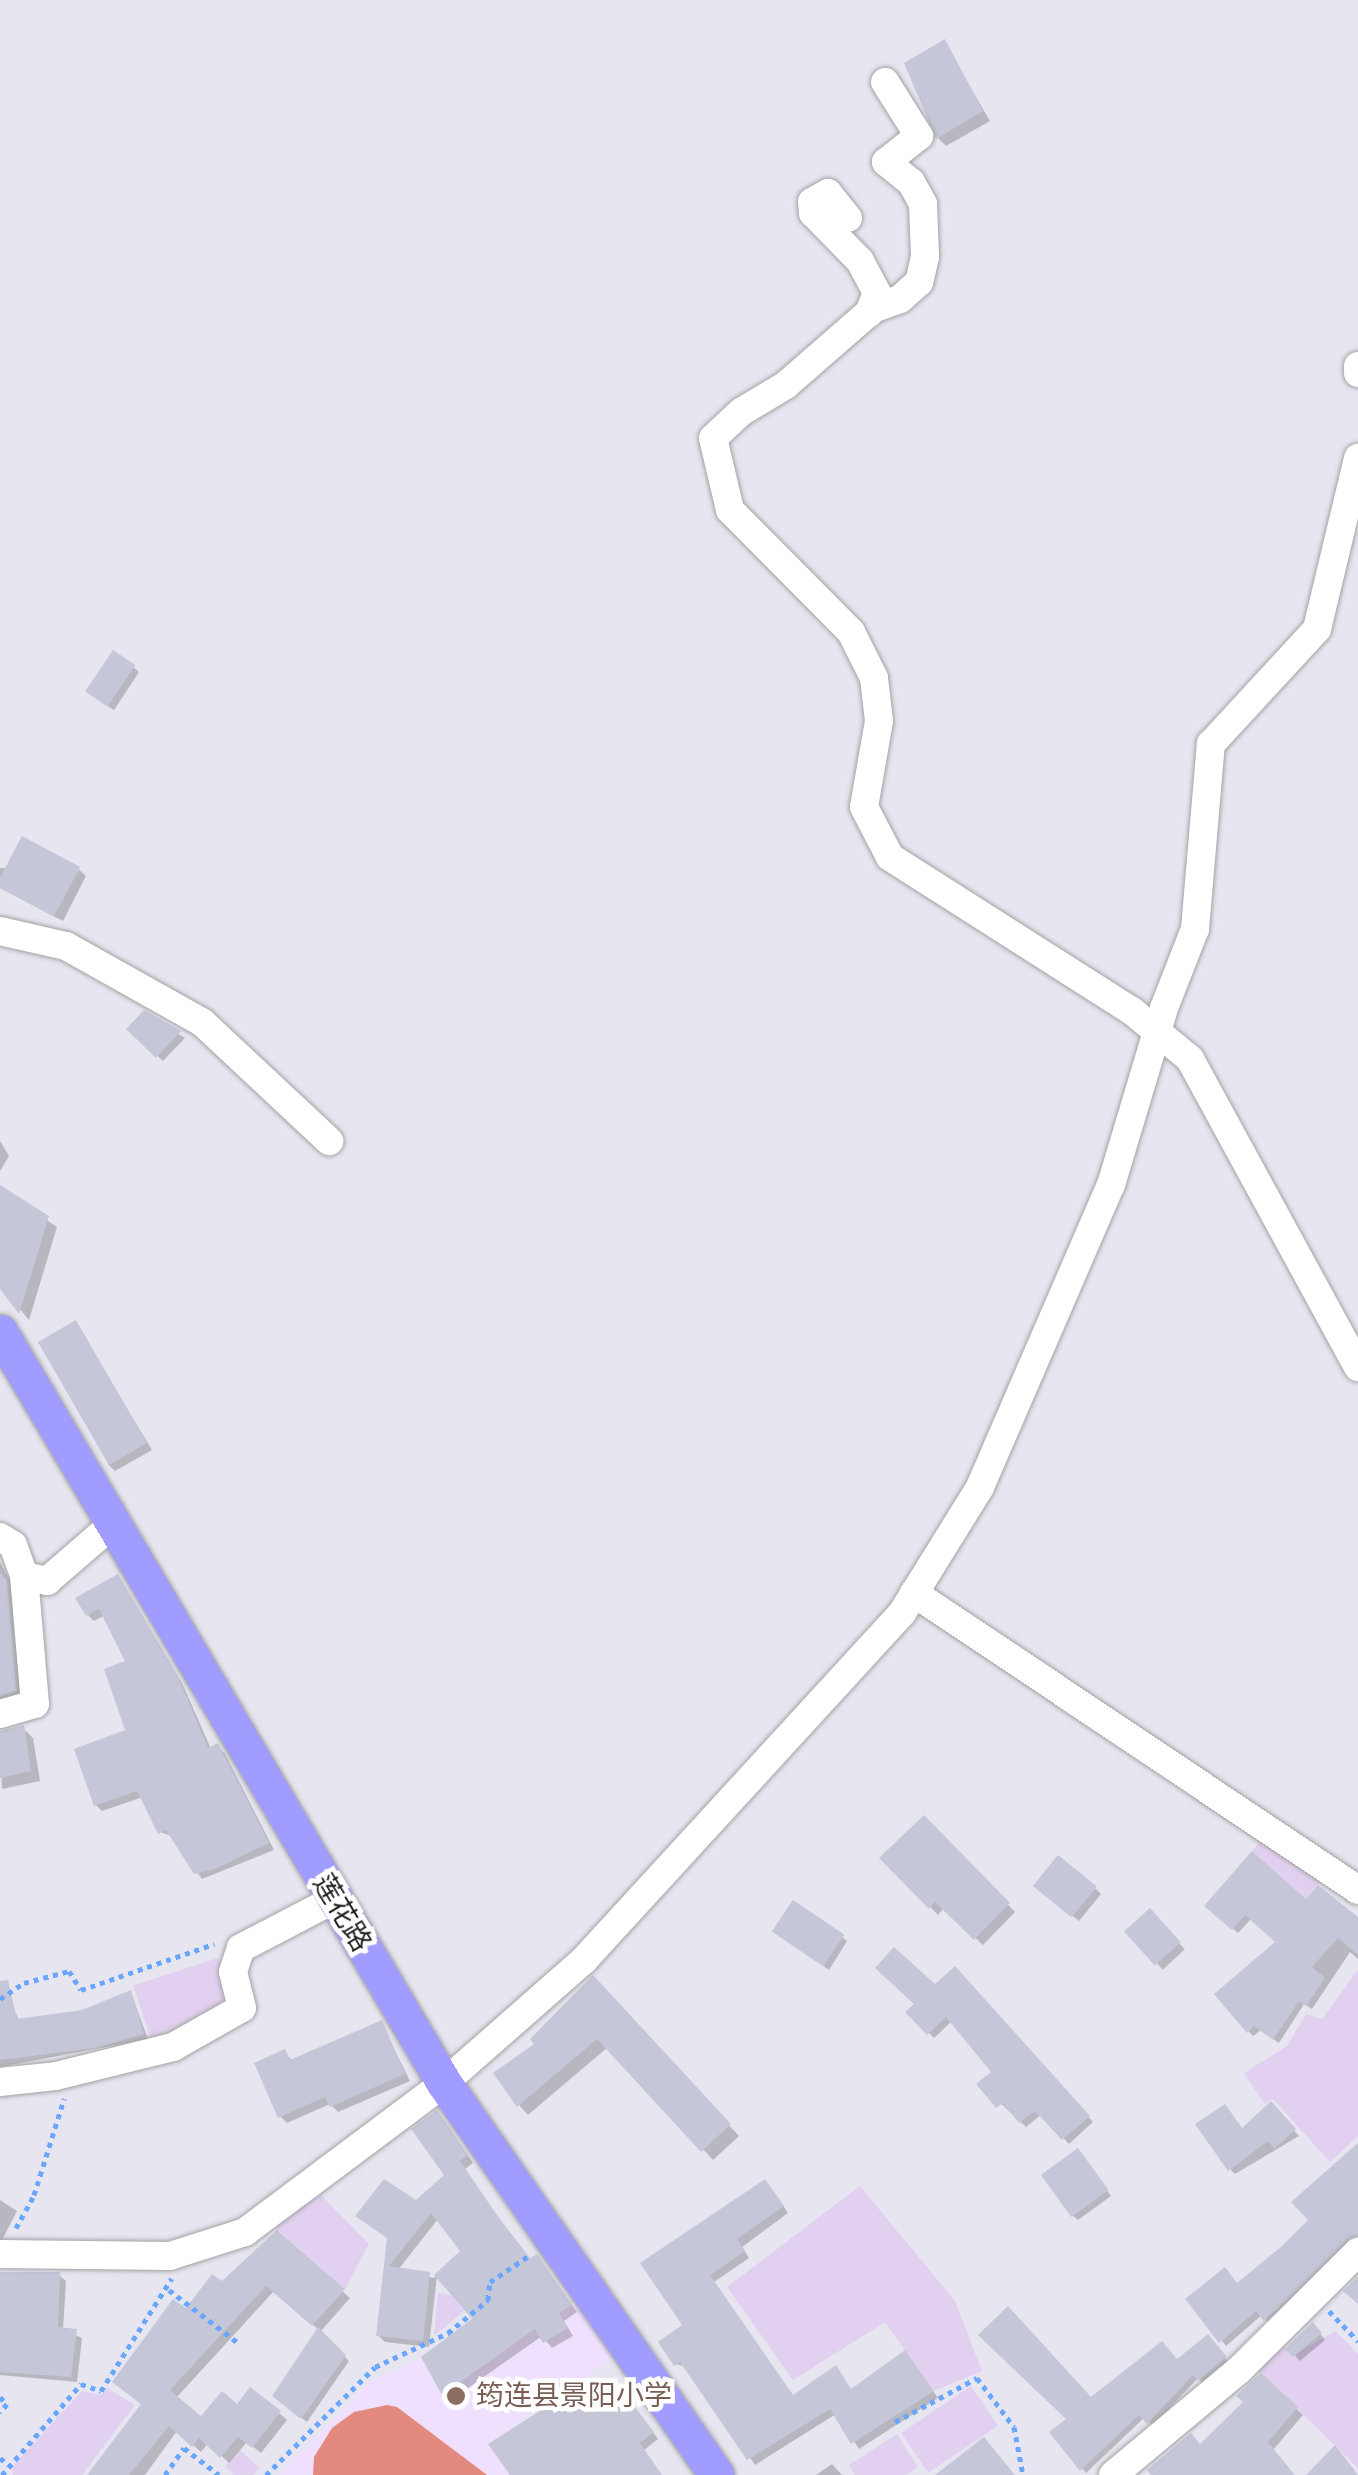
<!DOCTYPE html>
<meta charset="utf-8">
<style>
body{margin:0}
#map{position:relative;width:1358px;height:2475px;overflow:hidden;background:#e7e5f0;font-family:"Roboto Condensed","Noto Sans SC",sans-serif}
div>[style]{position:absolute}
.education>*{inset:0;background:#efe0ff}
.farmland>*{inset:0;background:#e2d0f0;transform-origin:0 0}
.pitch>*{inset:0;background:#e3897f}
.shadow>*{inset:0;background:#0003;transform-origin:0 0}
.building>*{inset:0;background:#c5c6d8;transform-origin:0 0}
.path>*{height:5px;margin-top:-2.5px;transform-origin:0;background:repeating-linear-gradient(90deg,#68a6ff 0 5px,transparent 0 10px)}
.roads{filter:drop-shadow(0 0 2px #a3a3a3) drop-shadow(0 0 2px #a3a3a3)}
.minor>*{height:28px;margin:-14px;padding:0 14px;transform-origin:14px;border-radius:14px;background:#fff}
.major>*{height:35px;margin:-17.5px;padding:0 17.5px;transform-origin:17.5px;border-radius:17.5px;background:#a19cff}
.dots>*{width:28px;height:28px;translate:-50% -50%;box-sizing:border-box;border:5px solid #fff;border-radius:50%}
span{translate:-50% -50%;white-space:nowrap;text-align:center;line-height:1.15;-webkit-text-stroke:9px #fff;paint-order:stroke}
.street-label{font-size:28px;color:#1f1f1f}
.education-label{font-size:28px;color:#785e54}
.left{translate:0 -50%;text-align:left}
</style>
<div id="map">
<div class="education">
<div style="clip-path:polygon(580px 2299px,616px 2356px,488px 2443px,510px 2475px,279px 2475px,371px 2381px,417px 2360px,474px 2318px,499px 2354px)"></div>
</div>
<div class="farmland">
<div style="clip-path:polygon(1264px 1837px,1326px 1874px,1306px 1899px,1252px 1851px)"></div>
<div style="left:218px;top:1958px;width:55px;height:89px;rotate:72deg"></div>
<div style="clip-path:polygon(1358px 1970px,1358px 2136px,1330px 2162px,1273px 2099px,1264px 2103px,1244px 2073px,1287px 2046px,1306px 2014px,1322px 2019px)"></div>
<div style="clip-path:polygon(860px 2186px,955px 2301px,982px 2371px,934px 2391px,885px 2322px,793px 2380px,727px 2287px)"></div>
<div style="clip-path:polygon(321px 2195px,369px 2244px,345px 2289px,272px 2225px)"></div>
<div style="clip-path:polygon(438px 2293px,453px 2296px,464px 2311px,434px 2336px)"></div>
<div style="clip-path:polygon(1335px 2331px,1358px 2354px,1358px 2468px,1254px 2367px,1278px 2339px,1292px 2356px)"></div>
<div style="left:971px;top:2386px;width:48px;height:84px;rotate:56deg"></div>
<div style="clip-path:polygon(107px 2388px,135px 2405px,82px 2475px,13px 2475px,12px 2467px,82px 2391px,101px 2395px)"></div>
<div style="clip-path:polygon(897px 2434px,918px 2467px,905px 2475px,855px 2475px,849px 2465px)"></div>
<div style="clip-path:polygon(240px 2450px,260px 2468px,253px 2475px,234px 2475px,225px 2466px)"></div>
</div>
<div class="pitch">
<div style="clip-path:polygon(387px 2405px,397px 2407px,487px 2475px,313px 2475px,314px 2457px,332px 2428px,354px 2412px)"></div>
</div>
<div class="shadow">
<div style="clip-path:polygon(944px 42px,990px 121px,946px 146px,938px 138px)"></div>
<div style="clip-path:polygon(133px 667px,139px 672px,114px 710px,94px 697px)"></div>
<div style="clip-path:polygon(0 868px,78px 869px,86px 876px,63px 921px,0 888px)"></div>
<div style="clip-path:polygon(144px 1013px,185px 1038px,163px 1061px,129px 1029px)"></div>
<div style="clip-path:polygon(0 1141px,9px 1156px,0 1171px)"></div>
<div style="clip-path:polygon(0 1188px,57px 1227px,29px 1320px,0 1285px)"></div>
<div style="clip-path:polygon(76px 1324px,152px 1450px,115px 1471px,108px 1464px)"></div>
<div style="clip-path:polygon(0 1562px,16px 1592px,25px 1701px,0 1710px)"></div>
<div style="clip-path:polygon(118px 1577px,182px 1683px,211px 1749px,224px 1752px,274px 1850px,202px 1879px,172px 1836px,160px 1832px,143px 1797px,102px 1811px,96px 1805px,128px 1731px,129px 1662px,105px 1615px,94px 1621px,88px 1615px)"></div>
<div style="clip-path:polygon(23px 1728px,33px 1738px,40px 1781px,2px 1789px,0 1733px)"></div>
<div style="clip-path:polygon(924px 1818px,1015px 1912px,983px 1945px,944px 1908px,938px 1915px,882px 1858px)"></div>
<div style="clip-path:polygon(1096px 1889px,1101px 1894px,1079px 1921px,1042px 1891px)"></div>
<div style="clip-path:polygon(1306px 1903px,1358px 1919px,1358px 1959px,1350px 1952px,1312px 2009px,1304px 2004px,1279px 2043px,1261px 2030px,1253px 2036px,1217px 1995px,1279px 1942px,1252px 1918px,1238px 1933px,1208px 1906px)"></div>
<div style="left:1150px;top:1912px;width:51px;height:30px;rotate:47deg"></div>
<div style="clip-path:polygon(780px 1936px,842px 1937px,847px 1941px,829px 1970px)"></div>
<div style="clip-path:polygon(955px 1969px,1093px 2122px,1069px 2144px,1042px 2114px,1026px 2127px,980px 2084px,994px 2072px,952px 2021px,934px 2038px,909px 2012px)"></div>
<div style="clip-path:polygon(603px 1989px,739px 2136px,713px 2160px,608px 2047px,528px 2115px,519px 2105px,538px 2044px)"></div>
<div style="clip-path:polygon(131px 1993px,148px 2039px,0 2067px,0 2010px,13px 2007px,20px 2022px,82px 2012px)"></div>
<div style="clip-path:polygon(381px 2023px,410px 2081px,338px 2112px,330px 2104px,287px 2123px,280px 2116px,284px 2052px,293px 2061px)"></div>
<div style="clip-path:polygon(1271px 2105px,1299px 2136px,1235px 2174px,1230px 2169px,1243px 2131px)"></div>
<div style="clip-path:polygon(evenodd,444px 2120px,473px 2163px,465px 2169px,505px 2228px,531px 2261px,543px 2264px,577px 2312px,564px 2321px,573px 2336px,552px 2348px,542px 2336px,451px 2400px,424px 2358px,476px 2320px,437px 2275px,429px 2347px,385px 2342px,378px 2335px,389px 2239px,447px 2175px,444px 2120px,438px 2219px,464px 2251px,434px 2278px,398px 2270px,438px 2219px)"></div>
<div style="clip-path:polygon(1358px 2144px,1358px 2232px,1270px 2324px,1262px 2315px,1226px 2346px,1189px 2300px,1238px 2286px,1312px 2220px)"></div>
<div style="clip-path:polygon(1083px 2157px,1111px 2196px,1078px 2220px,1072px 2215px)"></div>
<div style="clip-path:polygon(771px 2188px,788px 2213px,742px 2247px,749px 2258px,714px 2282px,794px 2397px,841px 2375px,852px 2391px,910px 2359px,938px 2398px,859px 2449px,836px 2414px,755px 2465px,687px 2367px,676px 2364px,685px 2326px,644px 2264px)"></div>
<div style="clip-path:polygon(0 2200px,17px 2211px,2px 2240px,0 2239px)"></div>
<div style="clip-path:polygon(278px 2233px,350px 2298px,320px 2332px,349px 2361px,307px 2422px,279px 2400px,319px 2330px,274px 2291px,176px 2398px,201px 2420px,237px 2408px,279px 2413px,287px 2420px,261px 2453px,247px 2442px,229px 2463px,208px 2443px,201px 2452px,177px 2431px,145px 2475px,90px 2475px,143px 2405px,187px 2312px)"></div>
<div style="clip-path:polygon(59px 2275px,66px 2281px,63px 2330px,82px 2338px,77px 2382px,0 2375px,0 2311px)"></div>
<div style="clip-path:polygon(1313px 2325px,1325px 2340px,1300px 2361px,1289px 2349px)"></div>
<div style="clip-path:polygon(1208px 2338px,1229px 2363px,1204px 2384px,1198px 2378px,1153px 2426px,1145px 2417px,1086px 2473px,1053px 2432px,1091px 2400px,1178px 2362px)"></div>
<div style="clip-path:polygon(1261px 2376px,1303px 2415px,1273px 2450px,1293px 2475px,1155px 2475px,1201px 2447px,1246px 2403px)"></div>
<div style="clip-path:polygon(621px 2390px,658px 2439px,644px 2450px,662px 2475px,513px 2475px,571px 2415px)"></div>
<div style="clip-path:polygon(832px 2464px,842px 2475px,816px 2475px)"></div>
</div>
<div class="building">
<div style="clip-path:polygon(945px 39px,983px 111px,936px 139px,904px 63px)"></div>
<div style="left:113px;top:650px;width:27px;height:50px;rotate:34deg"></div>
<div style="left:22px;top:836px;width:66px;height:56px;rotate:28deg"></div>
<div style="clip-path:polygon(144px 1010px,181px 1031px,156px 1058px,126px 1029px)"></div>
<div style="clip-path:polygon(0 1185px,49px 1216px,19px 1314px,0 1289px)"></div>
<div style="left:76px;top:1320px;width:142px;height:44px;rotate:60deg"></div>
<div style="clip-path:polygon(0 1573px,7px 1580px,16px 1691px,0 1696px)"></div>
<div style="clip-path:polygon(118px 1574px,177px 1674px,208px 1748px,218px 1743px,269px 1843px,215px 1869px,194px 1874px,166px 1830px,158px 1834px,137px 1791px,94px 1806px,74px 1749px,125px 1730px,104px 1669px,125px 1661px,99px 1609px,86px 1616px,75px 1598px)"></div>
<div style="clip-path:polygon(24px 1725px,31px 1771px,0 1778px,0 1731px)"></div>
<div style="clip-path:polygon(924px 1815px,1010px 1903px,974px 1940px,935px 1902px,929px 1909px,879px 1858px)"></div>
<div style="clip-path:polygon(1252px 1851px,1306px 1899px,1318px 1885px,1358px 1917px,1358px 1955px,1338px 1938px,1312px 1967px,1325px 1978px,1306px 2006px,1299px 2001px,1273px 2040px,1254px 2026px,1247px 2033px,1214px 1994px,1275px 1942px,1245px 1915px,1232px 1930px,1204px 1906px)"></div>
<div style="left:1058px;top:1855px;width:50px;height:40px;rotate:39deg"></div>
<div style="left:793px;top:1900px;width:62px;height:38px;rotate:34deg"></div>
<div style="left:1150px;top:1908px;width:46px;height:35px;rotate:48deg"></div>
<div style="clip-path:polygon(894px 1947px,935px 1984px,955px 1966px,1090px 2116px,1062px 2140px,1035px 2111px,1019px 2123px,1003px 2103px,996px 2108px,976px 2084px,991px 2072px,946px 2017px,927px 2035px,905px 2012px,914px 2004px,875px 1968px)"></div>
<div style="clip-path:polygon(593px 1975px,731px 2124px,701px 2152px,597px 2039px,517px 2107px,493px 2073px,534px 2044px,530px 2039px)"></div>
<div style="clip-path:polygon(8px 1980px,17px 2019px,82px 2010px,131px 1990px,144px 2034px,96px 2048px,0 2060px,0 1981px)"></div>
<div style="clip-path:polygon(382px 2020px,405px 2074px,330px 2107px,325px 2097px,278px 2118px,254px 2063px,285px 2049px,290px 2060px)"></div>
<div style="clip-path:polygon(1271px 2101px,1296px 2129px,1274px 2149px,1268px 2141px,1228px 2171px,1195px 2124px,1225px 2104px,1242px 2128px)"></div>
<div style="clip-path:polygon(437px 2110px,468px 2155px,460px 2161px,499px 2218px,530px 2258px,537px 2254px,572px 2305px,559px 2313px,568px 2328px,543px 2343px,535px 2329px,442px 2395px,421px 2357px,472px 2319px,434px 2275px,460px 2251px,431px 2213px,389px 2266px,430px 2272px,423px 2341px,376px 2336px,387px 2238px,355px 2216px,384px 2179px,416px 2200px,444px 2175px,411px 2129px)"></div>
<div style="clip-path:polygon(1358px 2143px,1358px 2235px,1264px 2321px,1256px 2311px,1219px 2343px,1185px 2299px,1225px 2267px,1237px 2283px,1281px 2247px,1308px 2220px,1291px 2202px)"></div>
<div style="left:1078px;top:2148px;width:52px;height:46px;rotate:54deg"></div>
<div style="clip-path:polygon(765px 2179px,784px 2206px,737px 2239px,745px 2251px,710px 2275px,793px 2395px,836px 2365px,851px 2389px,905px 2350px,934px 2391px,851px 2444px,830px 2409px,747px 2460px,680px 2362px,674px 2366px,658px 2342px,682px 2325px,640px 2263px)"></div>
<div style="clip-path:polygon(277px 2230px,345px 2289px,312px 2326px,266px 2286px,170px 2390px,201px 2416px,222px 2391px,237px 2404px,250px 2387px,281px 2411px,252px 2448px,238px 2437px,220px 2458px,199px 2438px,192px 2447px,169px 2426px,129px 2475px,87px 2475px,141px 2404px,112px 2382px,173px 2299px,186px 2308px,212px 2274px,222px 2281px)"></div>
<div style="clip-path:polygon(0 2272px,60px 2272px,58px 2327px,77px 2329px,71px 2377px,0 2372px)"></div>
<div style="clip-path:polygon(1358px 2277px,1358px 2304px,1343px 2291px)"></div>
<div style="clip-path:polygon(1008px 2306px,1091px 2397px,1162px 2341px,1177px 2359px,1208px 2334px,1227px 2357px,1198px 2381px,1193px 2375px,1147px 2424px,1139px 2415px,1080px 2471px,1049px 2432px,1066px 2419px,978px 2335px)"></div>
<div style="clip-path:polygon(1313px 2322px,1322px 2333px,1293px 2357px,1285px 2349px)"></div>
<div style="clip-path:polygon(318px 2327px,346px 2355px,301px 2419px,272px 2396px)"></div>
<div style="clip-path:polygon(1261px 2373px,1298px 2407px,1268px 2442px,1295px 2475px,1151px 2475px,1147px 2470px,1191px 2433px,1200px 2444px,1243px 2402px,1236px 2396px)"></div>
<div style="clip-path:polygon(615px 2381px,654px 2432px,640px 2443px,662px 2475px,510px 2475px,488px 2444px,560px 2398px,570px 2413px)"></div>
<div style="clip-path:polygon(984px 2437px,1015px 2475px,935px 2475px)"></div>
<div style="clip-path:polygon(1335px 2445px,1358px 2475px,1306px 2475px)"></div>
</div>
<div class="path">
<div style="left:0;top:1999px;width:29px;rotate:-34deg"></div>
<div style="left:24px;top:1983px;width:47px;rotate:-14.9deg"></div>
<div style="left:69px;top:1971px;width:22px;rotate:58deg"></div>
<div style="left:81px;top:1990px;width:141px;rotate:-19.1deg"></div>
<div style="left:16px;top:2228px;width:38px;rotate:-61deg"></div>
<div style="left:34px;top:2195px;width:101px;rotate:-72.6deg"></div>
<div style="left:169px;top:2290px;width:86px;rotate:37.4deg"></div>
<div style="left:1329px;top:2311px;width:42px;rotate:46deg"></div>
<div style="left:0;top:2397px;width:10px;rotate:45deg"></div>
<div style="left:7px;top:2404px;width:11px;rotate:131deg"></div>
<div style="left:895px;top:2422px;width:93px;rotate:-28.2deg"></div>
<div style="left:977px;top:2378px;width:61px;rotate:52.9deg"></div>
<div style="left:1014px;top:2427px;width:49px;rotate:79.4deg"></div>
<div style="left:0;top:2458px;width:11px;rotate:38deg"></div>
<div style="left:2px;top:2475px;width:121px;rotate:-49deg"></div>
<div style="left:81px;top:2384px;width:21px;rotate:19deg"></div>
<div style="left:101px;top:2391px;width:133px;rotate:-57.9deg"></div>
<div style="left:165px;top:2475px;width:33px;rotate:-55deg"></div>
<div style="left:184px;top:2448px;width:44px;rotate:37.6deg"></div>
<div style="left:266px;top:2475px;width:153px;rotate:-44.7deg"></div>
<div style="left:375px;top:2367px;width:81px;rotate:-25deg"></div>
<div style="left:448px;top:2333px;width:52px;rotate:-39.5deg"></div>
<div style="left:488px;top:2300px;width:18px;rotate:-84deg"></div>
<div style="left:490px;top:2282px;width:48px;rotate:-34deg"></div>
</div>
<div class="roads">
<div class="minor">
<div style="left:885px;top:82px;width:64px;rotate:57.8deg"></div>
<div style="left:919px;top:136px;width:42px;rotate:141.8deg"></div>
<div style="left:886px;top:162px;width:32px;rotate:39deg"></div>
<div style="left:911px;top:182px;width:25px;rotate:61deg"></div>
<div style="left:923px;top:204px;width:53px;rotate:87.8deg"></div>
<div style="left:925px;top:257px;width:26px;rotate:103deg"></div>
<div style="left:919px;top:282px;width:25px;rotate:138deg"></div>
<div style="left:900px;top:299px;width:29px;rotate:160deg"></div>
<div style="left:873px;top:309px;width:116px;rotate:138.9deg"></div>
<div style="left:786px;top:385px;width:52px;rotate:149deg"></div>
<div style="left:741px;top:412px;width:38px;rotate:137deg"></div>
<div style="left:713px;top:438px;width:74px;rotate:76.7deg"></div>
<div style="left:730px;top:510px;width:172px;rotate:45.2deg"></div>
<div style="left:851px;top:632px;width:51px;rotate:63.4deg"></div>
<div style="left:874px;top:678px;width:43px;rotate:83.4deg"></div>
<div style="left:879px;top:721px;width:87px;rotate:99.9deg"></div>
<div style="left:864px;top:807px;width:56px;rotate:62.5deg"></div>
<div style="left:890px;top:857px;width:287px;rotate:32.5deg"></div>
<div style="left:1132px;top:1011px;width:75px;rotate:39.6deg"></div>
<div style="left:1190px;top:1059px;width:351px;rotate:61.4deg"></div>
<div style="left:848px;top:218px;width:32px;rotate:-129deg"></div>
<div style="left:828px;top:193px;width:18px;rotate:151deg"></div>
<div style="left:812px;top:202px;width:11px;rotate:85deg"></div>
<div style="left:813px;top:213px;width:67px;rotate:45.6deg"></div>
<div style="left:860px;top:261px;width:36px;rotate:62deg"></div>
<div style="left:877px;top:293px;width:22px;rotate:112deg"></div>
<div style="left:1358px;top:366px;width:7px;rotate:90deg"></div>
<div style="left:0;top:931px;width:68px;rotate:12.8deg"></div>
<div style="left:66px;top:946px;width:157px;rotate:29.3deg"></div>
<div style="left:203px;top:1023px;width:173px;rotate:43.1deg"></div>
<div style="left:0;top:1537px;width:15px;rotate:32deg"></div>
<div style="left:13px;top:1545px;width:33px;rotate:70deg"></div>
<div style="left:914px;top:1593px;width:534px;rotate:33.78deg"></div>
<div style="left:0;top:1714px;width:36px;rotate:-16deg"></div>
<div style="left:35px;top:1704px;width:128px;rotate:-94.9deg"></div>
<div style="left:24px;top:1576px;width:24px;rotate:12deg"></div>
<div style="left:47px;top:1581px;width:87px;rotate:-40.8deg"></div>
<div style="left:0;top:2082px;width:56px;rotate:-6.1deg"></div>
<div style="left:56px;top:2076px;width:121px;rotate:-13.9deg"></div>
<div style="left:173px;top:2047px;width:79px;rotate:-29.5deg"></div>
<div style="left:242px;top:2008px;width:37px;rotate:-104deg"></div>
<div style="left:233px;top:1972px;width:25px;rotate:-72deg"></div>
<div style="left:241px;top:1948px;width:104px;rotate:-27.6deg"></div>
<div style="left:0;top:2254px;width:170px;rotate:0.7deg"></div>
<div style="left:170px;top:2256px;width:79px;rotate:-17.7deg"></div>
<div style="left:245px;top:2232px;width:249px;rotate:-36.8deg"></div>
<div style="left:444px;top:2083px;width:186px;rotate:-41.3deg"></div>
<div style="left:584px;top:1960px;width:471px;rotate:-47.5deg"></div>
<div style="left:902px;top:1613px;width:148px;rotate:-58.2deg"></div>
<div style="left:980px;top:1487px;width:329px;rotate:-66.6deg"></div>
<div style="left:1111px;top:1185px;width:185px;rotate:-73.3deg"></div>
<div style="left:1164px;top:1008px;width:85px;rotate:-68.6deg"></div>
<div style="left:1195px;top:929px;width:186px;rotate:-85.1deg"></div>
<div style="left:1211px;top:744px;width:156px;rotate:-47.3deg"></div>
<div style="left:1317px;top:629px;width:176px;rotate:-76.5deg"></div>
<div style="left:1113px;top:2475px;width:164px;rotate:-39.8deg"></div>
<div style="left:1239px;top:2370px;width:168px;rotate:-44.8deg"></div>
</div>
<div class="major">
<div style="left:0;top:1332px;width:872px;rotate:59.41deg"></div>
<div style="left:444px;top:2083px;width:477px;rotate:55.2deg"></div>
</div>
</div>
<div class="dots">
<div style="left:456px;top:2396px;background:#8d6e63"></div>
</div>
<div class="street-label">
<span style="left:342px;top:1913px;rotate:59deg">莲花路</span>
</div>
<div class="education-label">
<span class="left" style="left:476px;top:2396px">筠连县景阳小学</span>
</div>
</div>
